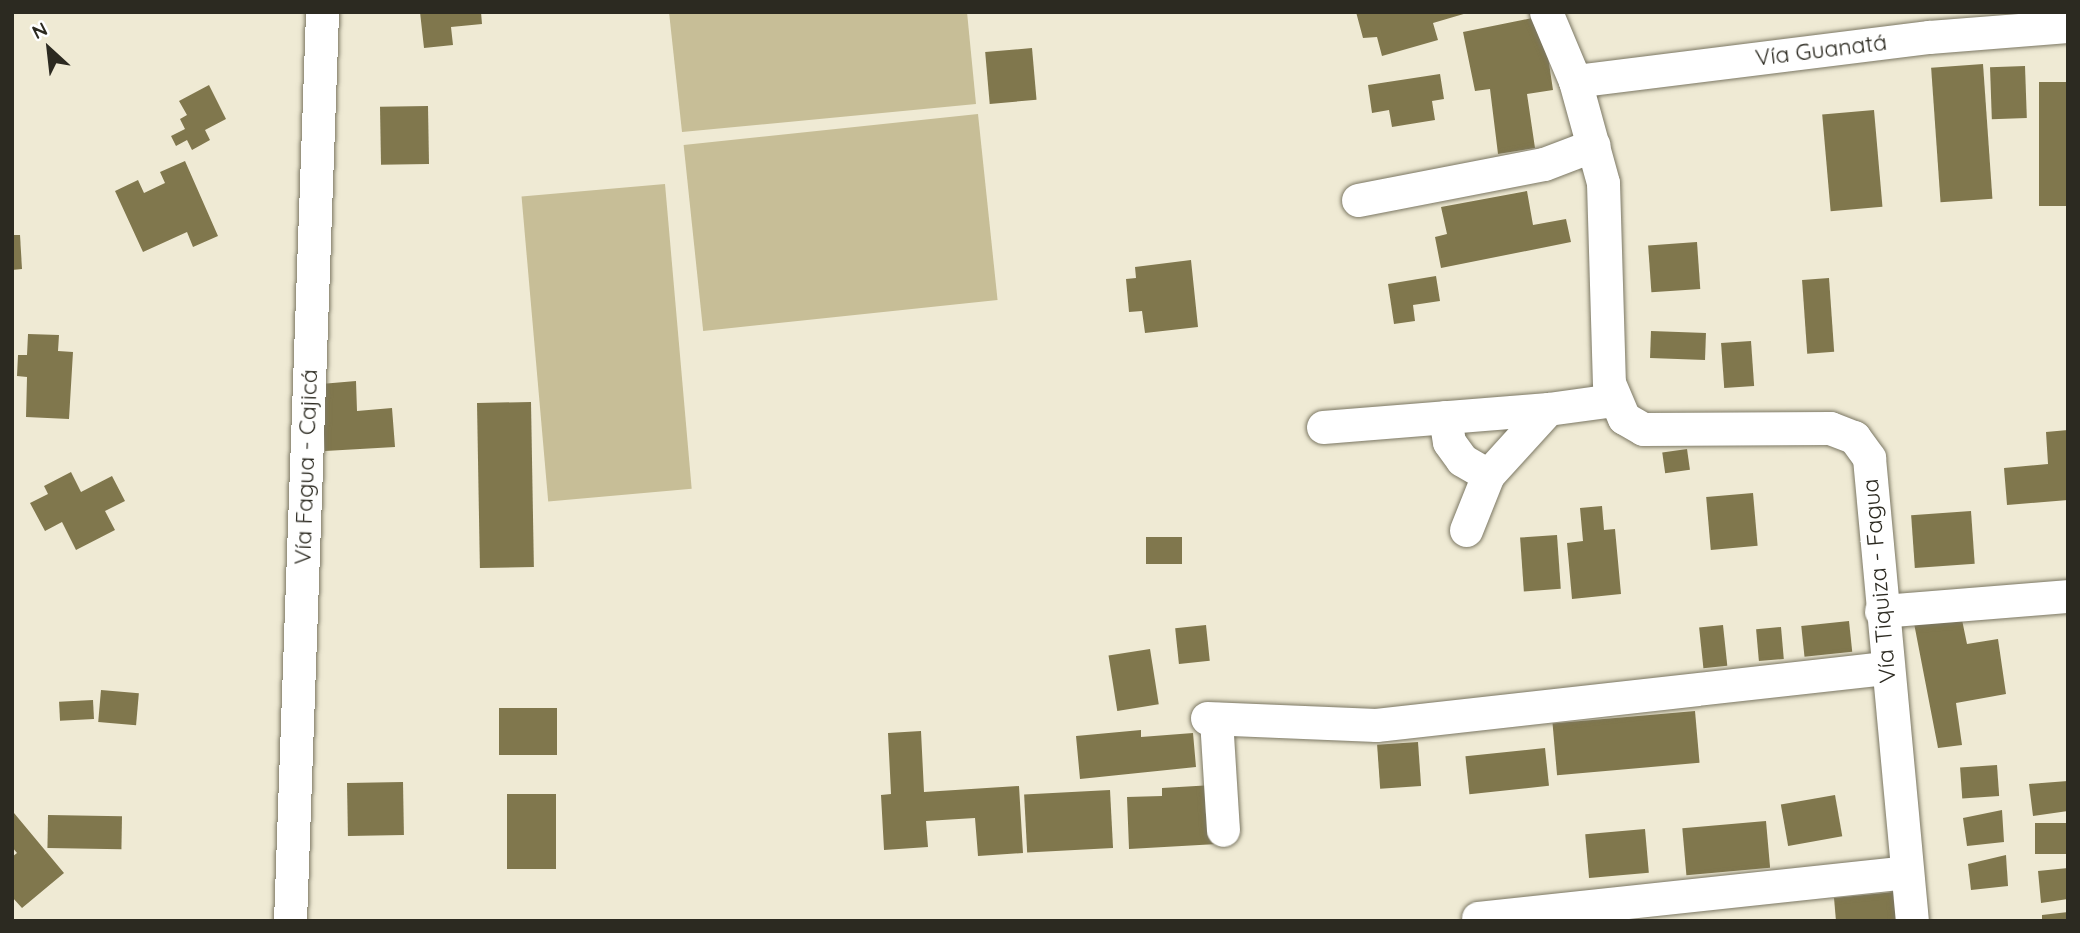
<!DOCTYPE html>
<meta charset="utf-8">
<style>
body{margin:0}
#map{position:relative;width:2080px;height:933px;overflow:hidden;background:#efead4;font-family:Quicksand,sans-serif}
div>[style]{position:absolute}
.green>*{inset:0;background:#c7be97;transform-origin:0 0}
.building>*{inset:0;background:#80774d;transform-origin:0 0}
.roads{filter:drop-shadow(0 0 2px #7b7763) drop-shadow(0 0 2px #7b7763)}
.minor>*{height:33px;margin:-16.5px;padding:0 16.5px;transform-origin:16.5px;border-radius:16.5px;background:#fff}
span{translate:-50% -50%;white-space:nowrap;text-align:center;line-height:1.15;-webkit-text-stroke:6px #fff;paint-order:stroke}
.street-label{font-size:23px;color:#2c2a21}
.frame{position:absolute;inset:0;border:14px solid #2c2a21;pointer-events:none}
.north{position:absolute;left:14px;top:14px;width:70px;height:70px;-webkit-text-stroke:5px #fff;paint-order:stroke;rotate:333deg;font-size:19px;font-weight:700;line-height:28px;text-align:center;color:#2c2a21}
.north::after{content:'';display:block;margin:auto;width:24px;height:32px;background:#2c2a21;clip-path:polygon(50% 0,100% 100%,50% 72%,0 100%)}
</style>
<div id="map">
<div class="green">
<div style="clip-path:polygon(669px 12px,967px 12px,976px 104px,682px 132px)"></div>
<div style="left:978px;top:114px;width:187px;height:296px;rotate:84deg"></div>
<div style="left:665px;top:184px;width:306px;height:144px;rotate:85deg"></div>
</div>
<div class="building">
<div style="clip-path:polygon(420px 12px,481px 12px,482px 24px,451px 27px,453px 45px,424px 48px)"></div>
<div style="clip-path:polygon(1356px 12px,1467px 12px,1467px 13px,1433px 23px,1438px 40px,1382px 56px,1377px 37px,1363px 38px)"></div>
<div style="clip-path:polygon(1542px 16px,1553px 90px,1527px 94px,1535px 148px,1498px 154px,1490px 89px,1475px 91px,1463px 32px)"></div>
<div style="left:1032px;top:48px;width:52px;height:47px;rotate:85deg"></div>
<div style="left:1983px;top:64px;width:135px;height:52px;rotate:86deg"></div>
<div style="left:2025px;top:66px;width:52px;height:35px;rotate:88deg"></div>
<div style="clip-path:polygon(1440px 74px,1444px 99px,1432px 101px,1435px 120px,1392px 127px,1389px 110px,1372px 113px,1368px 85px)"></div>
<div style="left:2039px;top:82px;width:29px;height:124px"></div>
<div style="clip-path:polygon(209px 85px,226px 119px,205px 130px,210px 140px,192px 150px,187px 140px,176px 146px,171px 136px,185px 129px,180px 119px,187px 115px,179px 101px)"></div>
<div style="left:428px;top:106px;width:58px;height:48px;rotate:89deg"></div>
<div style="left:1874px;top:110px;width:97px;height:52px;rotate:85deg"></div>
<div style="clip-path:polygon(185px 161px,218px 236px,193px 247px,187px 232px,143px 252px,115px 191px,138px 180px,144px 193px,165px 183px,160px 172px)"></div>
<div style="clip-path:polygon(1527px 191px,1533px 225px,1566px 219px,1571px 242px,1441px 268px,1435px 237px,1447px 234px,1441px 207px)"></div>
<div style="clip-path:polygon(12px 235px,20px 235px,22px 269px,12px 270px)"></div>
<div style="left:1697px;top:242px;width:47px;height:49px;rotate:86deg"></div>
<div style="clip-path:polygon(1191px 260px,1198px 327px,1145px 333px,1142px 311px,1129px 312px,1126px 279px,1136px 278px,1135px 267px)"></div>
<div style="clip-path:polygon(1436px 276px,1440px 301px,1413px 305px,1415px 321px,1394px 324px,1388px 284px)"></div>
<div style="left:1829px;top:278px;width:74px;height:27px;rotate:86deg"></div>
<div style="left:1651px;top:331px;width:55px;height:27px;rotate:2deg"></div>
<div style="clip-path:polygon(28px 334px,59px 335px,58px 351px,73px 352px,69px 419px,26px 417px,27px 377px,17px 376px,18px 355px,27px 355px)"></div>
<div style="left:1751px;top:341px;width:45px;height:30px;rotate:86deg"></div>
<div style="clip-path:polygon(356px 381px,357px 411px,392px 408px,395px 447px,325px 451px,321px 384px)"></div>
<div style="left:531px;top:402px;width:165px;height:54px;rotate:89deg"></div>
<div style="clip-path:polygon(2068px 430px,2068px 500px,2007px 505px,2004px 468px,2048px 464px,2046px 432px)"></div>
<div style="left:1687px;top:449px;width:21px;height:25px;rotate:82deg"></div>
<div style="clip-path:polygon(71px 472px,81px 492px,112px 476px,125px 501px,105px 511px,115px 530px,76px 550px,62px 522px,45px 531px,30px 503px,48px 494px,44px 486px)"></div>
<div style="left:1753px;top:493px;width:53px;height:47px;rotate:85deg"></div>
<div style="clip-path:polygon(1602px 506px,1604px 530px,1615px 529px,1621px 594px,1572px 599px,1567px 543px,1583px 541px,1580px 508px)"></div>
<div style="left:1971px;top:511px;width:53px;height:60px;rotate:86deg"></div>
<div style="left:1557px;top:535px;width:54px;height:37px;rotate:86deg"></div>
<div style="left:1146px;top:537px;width:36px;height:27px"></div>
<div style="clip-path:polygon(1961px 615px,1967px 644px,1998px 639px,2006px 694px,1956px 703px,1962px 745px,1938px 748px,1913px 618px)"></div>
<div style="left:1849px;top:621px;width:31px;height:48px;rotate:84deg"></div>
<div style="left:1206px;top:625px;width:36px;height:31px;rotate:84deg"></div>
<div style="left:1723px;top:625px;width:41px;height:24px;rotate:84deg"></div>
<div style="left:1781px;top:627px;width:32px;height:25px;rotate:85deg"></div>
<div style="left:1150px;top:649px;width:56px;height:42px;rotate:81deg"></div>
<div style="left:101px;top:690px;width:38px;height:32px;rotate:5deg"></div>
<div style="left:93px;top:700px;width:19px;height:34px;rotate:87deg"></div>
<div style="left:499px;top:708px;width:58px;height:47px"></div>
<div style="left:1695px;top:711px;width:52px;height:143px;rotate:85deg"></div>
<div style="clip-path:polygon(1141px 730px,1141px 737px,1193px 733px,1196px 767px,1080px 779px,1076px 736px)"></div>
<div style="clip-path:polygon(921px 731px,924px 792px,1019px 786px,1023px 853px,978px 856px,975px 818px,926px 821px,928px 847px,884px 850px,881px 795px,891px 794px,888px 733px)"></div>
<div style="left:1418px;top:742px;width:44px;height:41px;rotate:86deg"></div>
<div style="left:1545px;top:748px;width:38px;height:80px;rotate:84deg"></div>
<div style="left:1997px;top:765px;width:31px;height:37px;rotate:86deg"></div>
<div style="clip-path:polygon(2068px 781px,2068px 811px,2033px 816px,2029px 784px)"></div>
<div style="left:403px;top:782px;width:53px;height:56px;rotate:89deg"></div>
<div style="clip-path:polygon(1213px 785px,1217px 844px,1129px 849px,1127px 797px,1162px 796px,1162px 788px)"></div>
<div style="left:1110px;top:790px;width:58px;height:86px;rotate:87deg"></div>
<div style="left:507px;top:794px;width:49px;height:75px"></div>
<div style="left:1835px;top:795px;width:42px;height:55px;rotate:80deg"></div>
<div style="clip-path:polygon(2002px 810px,2004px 842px,1967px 846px,1963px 818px)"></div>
<div style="clip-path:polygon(14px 813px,64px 873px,22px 908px,12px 897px,12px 857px,17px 853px,12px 847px)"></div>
<div style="left:48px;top:815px;width:74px;height:33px;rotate:1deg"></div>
<div style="left:1766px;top:821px;width:47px;height:84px;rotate:85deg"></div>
<div style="left:2068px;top:823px;width:31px;height:33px;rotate:90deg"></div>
<div style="left:1645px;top:829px;width:44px;height:60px;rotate:85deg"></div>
<div style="clip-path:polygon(2006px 855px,2008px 886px,1971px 890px,1968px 864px)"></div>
<div style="clip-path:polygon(2068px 868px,2068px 899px,2041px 903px,2038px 871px)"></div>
<div style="clip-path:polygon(1894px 892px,1897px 921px,1836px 921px,1834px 898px)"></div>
<div style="clip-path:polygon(2068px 912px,2068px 921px,2042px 921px,2042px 915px)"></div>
</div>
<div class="roads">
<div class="minor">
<div style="left:1546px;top:12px;width:75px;rotate:67.2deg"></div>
<div style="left:1575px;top:81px;width:106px;rotate:74.6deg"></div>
<div style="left:1603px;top:183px;width:200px;rotate:88.3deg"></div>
<div style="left:1609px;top:383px;width:38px;rotate:67deg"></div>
<div style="left:1624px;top:418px;width:22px;rotate:30deg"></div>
<div style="left:1643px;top:429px;width:187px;rotate:-0.3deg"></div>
<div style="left:1830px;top:428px;width:26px;rotate:21deg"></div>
<div style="left:1854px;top:437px;width:26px;rotate:54deg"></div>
<div style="left:1869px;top:458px;width:465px;rotate:84.7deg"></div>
<div style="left:1575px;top:81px;width:357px;rotate:-7.1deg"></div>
<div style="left:1929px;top:37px;width:139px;rotate:-4.5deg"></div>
<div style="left:1358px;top:200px;width:189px;rotate:-11deg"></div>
<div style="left:1544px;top:164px;width:53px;rotate:-20.8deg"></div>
<div style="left:1445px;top:417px;width:25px;rotate:81deg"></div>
<div style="left:1449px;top:442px;width:22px;rotate:54deg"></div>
<div style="left:1462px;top:460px;width:30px;rotate:30deg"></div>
<div style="left:1323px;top:427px;width:226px;rotate:-4.6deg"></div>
<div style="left:1466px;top:530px;width:59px;rotate:-68.2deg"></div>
<div style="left:1488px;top:475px;width:89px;rotate:-47.7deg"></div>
<div style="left:1548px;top:409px;width:67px;rotate:-7.8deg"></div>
<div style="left:1881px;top:611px;width:188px;rotate:-4.6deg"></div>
<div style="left:1207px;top:718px;width:169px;rotate:2.4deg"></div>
<div style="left:1376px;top:725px;width:512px;rotate:-6.39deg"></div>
<div style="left:1216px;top:719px;width:111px;rotate:86.4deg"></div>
<div style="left:1478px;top:918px;width:431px;rotate:-6.1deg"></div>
<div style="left:290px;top:921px;width:910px;rotate:-87.98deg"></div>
</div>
</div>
<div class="street-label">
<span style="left:1821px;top:50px;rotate:-7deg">Vía Guanatá</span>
<span style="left:306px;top:467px;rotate:-88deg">Vía Fagua - Cajicá</span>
<span style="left:1879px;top:581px;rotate:-95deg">Vía Tiquiza - Fagua</span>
</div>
<div class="frame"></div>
<div class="north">N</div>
</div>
